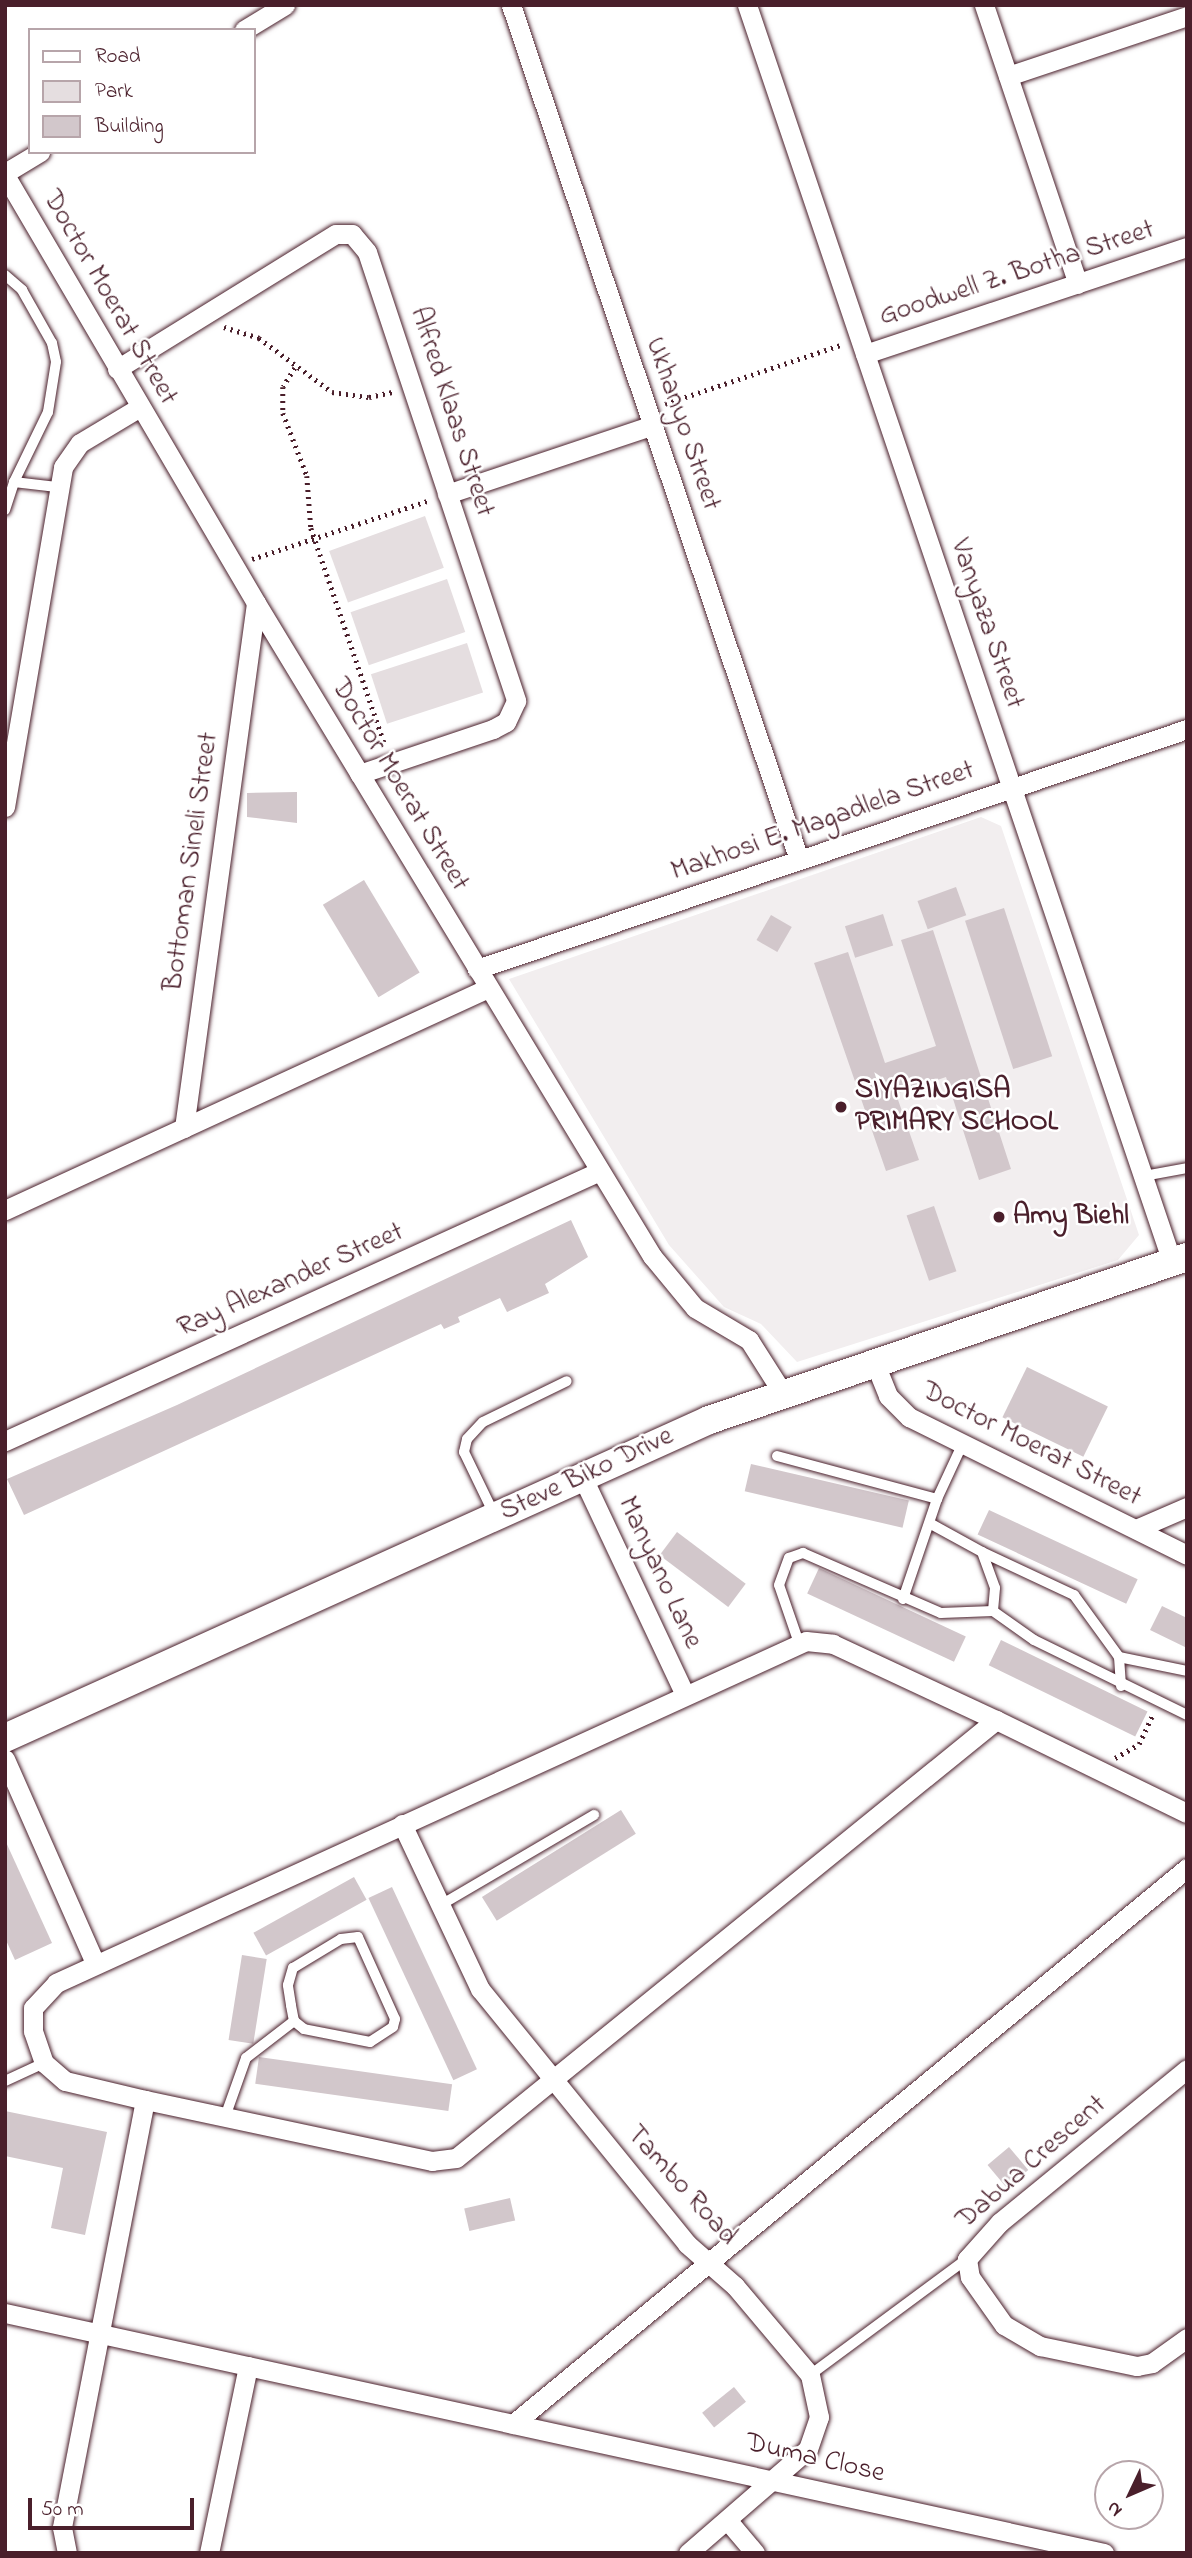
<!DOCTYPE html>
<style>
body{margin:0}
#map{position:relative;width:1192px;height:2558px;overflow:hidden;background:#fff;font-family:"Indie Flower",sans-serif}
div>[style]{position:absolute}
.built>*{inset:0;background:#f2eeef}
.green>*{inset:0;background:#e5dee0;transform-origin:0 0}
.building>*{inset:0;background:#d2c7cb;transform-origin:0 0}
.path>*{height:4.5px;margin-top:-2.25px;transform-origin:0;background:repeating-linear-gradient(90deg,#4a1f2b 0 2px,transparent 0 7px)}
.roads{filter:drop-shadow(0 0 2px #4a1f2b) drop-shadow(0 0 2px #4a1f2b)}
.lane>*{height:10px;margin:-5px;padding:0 5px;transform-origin:5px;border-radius:5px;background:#fff}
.street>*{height:19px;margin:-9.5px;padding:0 9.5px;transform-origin:9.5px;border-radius:9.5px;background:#fff}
.secondary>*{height:28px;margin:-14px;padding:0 14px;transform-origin:14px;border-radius:14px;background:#fff}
.dots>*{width:19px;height:19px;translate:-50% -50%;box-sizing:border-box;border:4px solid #fff;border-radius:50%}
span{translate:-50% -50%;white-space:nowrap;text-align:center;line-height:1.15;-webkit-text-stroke:5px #fff;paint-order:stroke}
.street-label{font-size:28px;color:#4a1f2b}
.poi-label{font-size:28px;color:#4a1f2b;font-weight:700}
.left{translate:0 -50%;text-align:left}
.frame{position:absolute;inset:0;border:7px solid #4a1f2b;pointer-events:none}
.legend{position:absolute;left:28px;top:28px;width:228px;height:126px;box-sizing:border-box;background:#fff;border:2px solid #b7a5aa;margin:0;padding:9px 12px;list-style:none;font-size:21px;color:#4a1f2b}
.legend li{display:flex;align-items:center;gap:14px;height:35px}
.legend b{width:35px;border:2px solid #b7a5aa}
.north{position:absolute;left:1094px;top:2460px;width:70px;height:70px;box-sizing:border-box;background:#fff;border:2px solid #b7a5aa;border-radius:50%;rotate:226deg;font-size:19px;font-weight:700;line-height:28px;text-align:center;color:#4a1f2b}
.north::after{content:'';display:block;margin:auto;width:24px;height:32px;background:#4a1f2b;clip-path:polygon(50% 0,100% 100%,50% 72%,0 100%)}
.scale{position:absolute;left:28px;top:2498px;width:166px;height:32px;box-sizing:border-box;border:4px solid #4a1f2b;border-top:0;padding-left:9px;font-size:21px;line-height:24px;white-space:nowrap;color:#4a1f2b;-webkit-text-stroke:5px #fff;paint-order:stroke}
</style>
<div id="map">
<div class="built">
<div style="clip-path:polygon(981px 817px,1001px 826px,1139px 1235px,1118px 1260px,797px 1362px,761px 1324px,724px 1307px,669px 1245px,509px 979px)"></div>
</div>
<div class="green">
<div style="left:425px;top:516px;width:55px;height:102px;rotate:70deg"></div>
<div style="left:447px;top:579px;width:56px;height:102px;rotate:71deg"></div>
<div style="left:467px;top:643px;width:52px;height:101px;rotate:72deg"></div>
</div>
<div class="building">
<div style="clip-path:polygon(297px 792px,297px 823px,247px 817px,247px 793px)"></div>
<div style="left:364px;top:880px;width:108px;height:48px;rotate:59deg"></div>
<div style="left:956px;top:887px;width:30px;height:41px;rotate:70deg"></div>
<div style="left:1004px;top:908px;width:156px;height:41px;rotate:72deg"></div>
<div style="left:883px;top:914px;width:33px;height:40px;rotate:72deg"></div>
<div style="left:771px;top:915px;width:24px;height:29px;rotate:30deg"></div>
<div style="clip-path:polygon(933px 930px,1011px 1169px,979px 1180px,946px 1077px,896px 1094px,919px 1160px,886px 1171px,814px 963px,848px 952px,885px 1063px,936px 1046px,901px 940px)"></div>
<div style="left:934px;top:1206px;width:69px;height:29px;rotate:71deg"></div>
<div style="clip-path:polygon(571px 1220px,588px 1257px,545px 1284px,549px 1293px,507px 1312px,500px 1298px,458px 1317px,460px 1322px,444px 1329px,441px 1324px,24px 1515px,7px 1479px,177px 1405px)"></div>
<div style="left:1027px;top:1367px;width:90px;height:56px;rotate:26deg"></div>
<div style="left:751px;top:1464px;width:162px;height:28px;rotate:13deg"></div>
<div style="left:989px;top:1510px;width:164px;height:27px;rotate:25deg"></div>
<div style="left:677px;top:1532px;width:86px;height:29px;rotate:37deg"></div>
<div style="left:819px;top:1568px;width:162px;height:28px;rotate:25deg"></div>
<div style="clip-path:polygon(1162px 1606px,1187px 1618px,1187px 1648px,1150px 1630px)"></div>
<div style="left:1001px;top:1640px;width:163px;height:28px;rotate:26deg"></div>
<div style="left:621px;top:1810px;width:28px;height:164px;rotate:58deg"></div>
<div style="clip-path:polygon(5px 1840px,52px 1943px,15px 1960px,5px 1938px)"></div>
<div style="left:354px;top:1877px;width:26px;height:115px;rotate:61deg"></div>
<div style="left:392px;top:1887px;width:201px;height:26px;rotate:65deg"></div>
<div style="left:242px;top:1955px;width:25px;height:86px;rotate:9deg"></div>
<div style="left:259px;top:2057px;width:195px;height:27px;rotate:8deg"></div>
<div style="clip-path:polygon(5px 2111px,107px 2132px,85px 2235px,51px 2228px,63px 2168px,5px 2156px)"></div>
<div style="left:1009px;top:2147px;width:30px;height:28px;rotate:50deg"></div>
<div style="left:510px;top:2198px;width:23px;height:47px;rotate:77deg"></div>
<div style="left:734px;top:2387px;width:19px;height:41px;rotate:51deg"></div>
</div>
<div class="path">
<div style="left:224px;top:327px;width:37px;rotate:17deg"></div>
<div style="left:259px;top:338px;width:91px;rotate:36.5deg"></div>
<div style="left:332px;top:392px;width:37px;rotate:8deg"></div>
<div style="left:369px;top:397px;width:25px;rotate:-12deg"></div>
<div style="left:295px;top:368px;width:22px;rotate:122deg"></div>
<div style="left:283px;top:387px;width:26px;rotate:90deg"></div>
<div style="left:283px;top:413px;width:67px;rotate:69.1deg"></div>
<div style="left:307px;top:476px;width:52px;rotate:85.6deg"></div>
<div style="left:311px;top:528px;width:229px;rotate:71.2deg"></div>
<div style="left:665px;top:404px;width:188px;rotate:-18.6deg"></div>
<div style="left:252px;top:559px;width:188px;rotate:-18.3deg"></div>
<div style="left:1115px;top:1758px;width:28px;rotate:-30deg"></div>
<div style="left:1139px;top:1744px;width:33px;rotate:-65deg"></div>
</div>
<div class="roads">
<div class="lane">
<div style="left:5px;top:275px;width:23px;rotate:41deg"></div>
<div style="left:22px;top:290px;width:61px;rotate:60.5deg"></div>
<div style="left:52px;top:343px;width:19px;rotate:78deg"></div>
<div style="left:56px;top:362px;width:51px;rotate:99.1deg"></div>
<div style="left:48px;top:412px;width:78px;rotate:115.9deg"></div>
<div style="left:14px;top:482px;width:43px;rotate:6.6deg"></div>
<div style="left:5px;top:510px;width:29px;rotate:-72deg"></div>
<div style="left:1144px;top:1176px;width:44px;rotate:-10.5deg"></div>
<div style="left:777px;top:1456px;width:166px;rotate:15deg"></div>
<div style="left:937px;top:1499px;width:62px;rotate:-65.1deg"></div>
<div style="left:494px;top:1514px;width:69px;rotate:-115.8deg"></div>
<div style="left:464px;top:1452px;width:13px;rotate:-77deg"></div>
<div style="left:467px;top:1439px;width:23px;rotate:-47deg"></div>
<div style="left:483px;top:1422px;width:93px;rotate:-26deg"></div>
<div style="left:931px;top:1524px;width:58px;rotate:28.8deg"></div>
<div style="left:982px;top:1552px;width:38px;rotate:70deg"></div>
<div style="left:995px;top:1588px;width:23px;rotate:95deg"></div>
<div style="left:982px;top:1552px;width:102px;rotate:25.1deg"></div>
<div style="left:1074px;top:1595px;width:77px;rotate:54deg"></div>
<div style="left:1119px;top:1657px;width:69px;rotate:11.6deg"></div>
<div style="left:903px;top:1599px;width:106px;rotate:-71.2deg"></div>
<div style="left:799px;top:1643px;width:61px;rotate:-109deg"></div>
<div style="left:779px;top:1585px;width:29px;rotate:-70deg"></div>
<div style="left:789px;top:1558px;width:15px;rotate:-20deg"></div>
<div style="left:803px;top:1553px;width:150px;rotate:23.5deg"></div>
<div style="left:941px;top:1613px;width:52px;rotate:-2.2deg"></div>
<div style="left:993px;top:1611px;width:50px;rotate:35.3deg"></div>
<div style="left:1034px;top:1640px;width:170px;rotate:26.1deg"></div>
<div style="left:1119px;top:1657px;width:29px;rotate:86deg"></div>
<div style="left:439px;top:1906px;width:180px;rotate:-30.4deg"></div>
<div style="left:358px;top:1937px;width:90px;rotate:65.7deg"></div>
<div style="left:395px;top:2019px;width:8px;rotate:104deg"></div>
<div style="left:393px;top:2027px;width:27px;rotate:147deg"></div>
<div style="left:370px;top:2042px;width:67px;rotate:-168.9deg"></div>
<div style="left:304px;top:2029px;width:13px;rotate:-141deg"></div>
<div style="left:294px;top:2021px;width:16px;rotate:-101deg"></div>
<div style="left:291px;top:2005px;width:20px;rotate:-99deg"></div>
<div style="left:288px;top:1985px;width:18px;rotate:-74deg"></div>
<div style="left:293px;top:1968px;width:56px;rotate:-31.1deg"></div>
<div style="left:341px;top:1939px;width:17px;rotate:-7deg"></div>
<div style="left:5px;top:2081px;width:43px;rotate:-24.8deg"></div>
<div style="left:225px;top:2117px;width:63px;rotate:-70.4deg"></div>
<div style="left:246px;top:2058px;width:61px;rotate:-37.6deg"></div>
<div style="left:810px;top:2375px;width:195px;rotate:-36.5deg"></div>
</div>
<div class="street">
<div style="left:511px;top:5px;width:902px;rotate:71.38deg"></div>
<div style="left:747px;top:5px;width:1327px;rotate:71.32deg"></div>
<div style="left:984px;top:5px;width:294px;rotate:71.4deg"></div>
<div style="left:244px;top:30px;width:48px;rotate:-31.4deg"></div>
<div style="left:1008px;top:76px;width:189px;rotate:-18.5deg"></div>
<div style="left:5px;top:173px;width:41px;rotate:-31deg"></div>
<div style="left:5px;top:175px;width:496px;rotate:59.6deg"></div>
<div style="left:256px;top:603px;width:764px;rotate:58.77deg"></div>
<div style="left:652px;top:1256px;width:67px;rotate:50.4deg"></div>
<div style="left:695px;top:1308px;width:63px;rotate:30.7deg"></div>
<div style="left:749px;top:1340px;width:62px;rotate:57.6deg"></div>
<div style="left:865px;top:354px;width:339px;rotate:-18.4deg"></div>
<div style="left:117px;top:369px;width:257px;rotate:-31.7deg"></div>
<div style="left:336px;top:234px;width:16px"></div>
<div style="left:352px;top:234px;width:23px;rotate:50deg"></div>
<div style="left:367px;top:252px;width:473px;rotate:71.6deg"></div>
<div style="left:516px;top:701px;width:23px;rotate:115deg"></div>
<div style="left:506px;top:722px;width:15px;rotate:152deg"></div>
<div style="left:493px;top:729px;width:141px;rotate:161.4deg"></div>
<div style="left:447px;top:494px;width:217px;rotate:-18.5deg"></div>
<div style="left:5px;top:807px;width:345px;rotate:-80.3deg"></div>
<div style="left:63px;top:467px;width:29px;rotate:-55deg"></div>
<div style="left:80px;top:443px;width:70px;rotate:-31deg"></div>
<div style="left:477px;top:969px;width:749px;rotate:-18.68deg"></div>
<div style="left:184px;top:1128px;width:530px;rotate:-82.19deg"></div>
<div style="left:5px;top:1210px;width:532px;rotate:-24.68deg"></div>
<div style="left:874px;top:1361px;width:38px;rotate:68deg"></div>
<div style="left:888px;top:1396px;width:30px;rotate:45deg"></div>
<div style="left:909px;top:1417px;width:310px;rotate:26.4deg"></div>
<div style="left:5px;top:1441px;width:653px;rotate:-24.41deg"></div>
<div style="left:582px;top:1476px;width:242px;rotate:64.8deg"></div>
<div style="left:1136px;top:1529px;width:56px;rotate:-23.3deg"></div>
<div style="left:996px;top:1720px;width:695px;rotate:140.95deg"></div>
<div style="left:456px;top:2158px;width:24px;rotate:173deg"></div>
<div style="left:432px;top:2161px;width:293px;rotate:-168deg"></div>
<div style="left:145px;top:2100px;width:82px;rotate:-166.6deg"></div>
<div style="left:65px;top:2081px;width:28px;rotate:-139deg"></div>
<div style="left:44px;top:2063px;width:34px;rotate:-109deg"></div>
<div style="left:33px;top:2031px;width:23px;rotate:-90deg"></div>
<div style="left:33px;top:2008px;width:34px;rotate:-47deg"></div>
<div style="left:56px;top:1983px;width:824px;rotate:-24.51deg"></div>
<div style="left:806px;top:1641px;width:27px;rotate:6deg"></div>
<div style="left:833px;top:1644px;width:180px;rotate:25deg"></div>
<div style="left:996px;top:1720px;width:212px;rotate:26deg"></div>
<div style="left:5px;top:1759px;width:223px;rotate:66.2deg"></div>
<div style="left:402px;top:1824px;width:183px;rotate:64.7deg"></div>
<div style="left:480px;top:1989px;width:328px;rotate:50.9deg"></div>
<div style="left:687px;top:2244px;width:64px;rotate:41.2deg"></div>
<div style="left:735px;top:2286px;width:116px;rotate:49.9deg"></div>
<div style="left:810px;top:2375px;width:43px;rotate:77.9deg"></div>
<div style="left:819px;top:2417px;width:34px;rotate:109deg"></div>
<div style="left:808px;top:2449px;width:159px;rotate:139.1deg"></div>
<div style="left:1187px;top:2069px;width:242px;rotate:140.7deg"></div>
<div style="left:1000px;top:2222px;width:50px;rotate:131.7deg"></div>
<div style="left:967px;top:2259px;width:18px;rotate:81deg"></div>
<div style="left:970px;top:2277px;width:59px;rotate:54.7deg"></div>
<div style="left:1004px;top:2325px;width:42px;rotate:30.3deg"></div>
<div style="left:1040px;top:2346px;width:99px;rotate:11.7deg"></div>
<div style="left:1137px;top:2366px;width:15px;rotate:-11deg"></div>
<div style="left:1152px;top:2363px;width:43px;rotate:-35.5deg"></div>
<div style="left:5px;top:2313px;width:1125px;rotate:12.32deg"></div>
<div style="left:513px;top:2424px;width:874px;rotate:-39.52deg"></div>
<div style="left:728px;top:2521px;width:42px;rotate:49.8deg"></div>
<div style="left:67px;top:2553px;width:26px;rotate:-101deg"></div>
<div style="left:62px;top:2527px;width:435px;rotate:-79deg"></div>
<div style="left:209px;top:2553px;width:191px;rotate:-78.2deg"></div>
</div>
<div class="secondary">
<div style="left:5px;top:1738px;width:772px;rotate:-24.31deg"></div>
<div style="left:709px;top:1420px;width:505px;rotate:-18.83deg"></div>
</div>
</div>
<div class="dots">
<div style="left:841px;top:1107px;background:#4a1f2b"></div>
<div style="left:999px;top:1217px;background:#4a1f2b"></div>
</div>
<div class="street-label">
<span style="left:1017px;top:274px;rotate:-18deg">Goodwell Z. Botha Street</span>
<span style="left:109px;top:298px;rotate:60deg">Doctor Moerat Street</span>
<span style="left:451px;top:412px;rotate:72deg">Alfred Klaas Street</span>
<span style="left:682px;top:424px;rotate:71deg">Ukhanyo Street</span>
<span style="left:986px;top:624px;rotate:71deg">Vanyaza Street</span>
<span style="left:399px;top:785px;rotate:59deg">Doctor Moerat Street</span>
<span style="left:823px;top:822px;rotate:-19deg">Makhosi E. Magadlela Street</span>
<span style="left:192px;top:862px;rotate:-82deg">Bottoman Sineli Street</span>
<span style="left:291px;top:1281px;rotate:-24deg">Ray Alexander Street</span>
<span style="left:1031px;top:1445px;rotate:27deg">Doctor Moerat Street</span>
<span style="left:587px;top:1475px;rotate:-25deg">Steve Biko Drive</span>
<span style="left:659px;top:1573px;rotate:65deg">Manyano Lane</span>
<span style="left:1032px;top:2163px;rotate:-41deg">Dabua Crescent</span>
<span style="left:681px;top:2186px;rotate:48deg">Tambo Road</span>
<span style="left:815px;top:2459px;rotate:13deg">Duma Close</span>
</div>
<div class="poi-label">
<span class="left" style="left:855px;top:1107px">SIYAZINGISA<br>PRIMARY SCHOOL</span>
<span class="left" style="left:1013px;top:1217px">Amy Biehl</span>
</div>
<div class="frame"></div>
<ul class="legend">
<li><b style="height:9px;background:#fff"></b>Road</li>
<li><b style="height:19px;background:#e5dee0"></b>Park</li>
<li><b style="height:19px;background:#d2c7cb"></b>Building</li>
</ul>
<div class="north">N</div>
<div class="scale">50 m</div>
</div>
